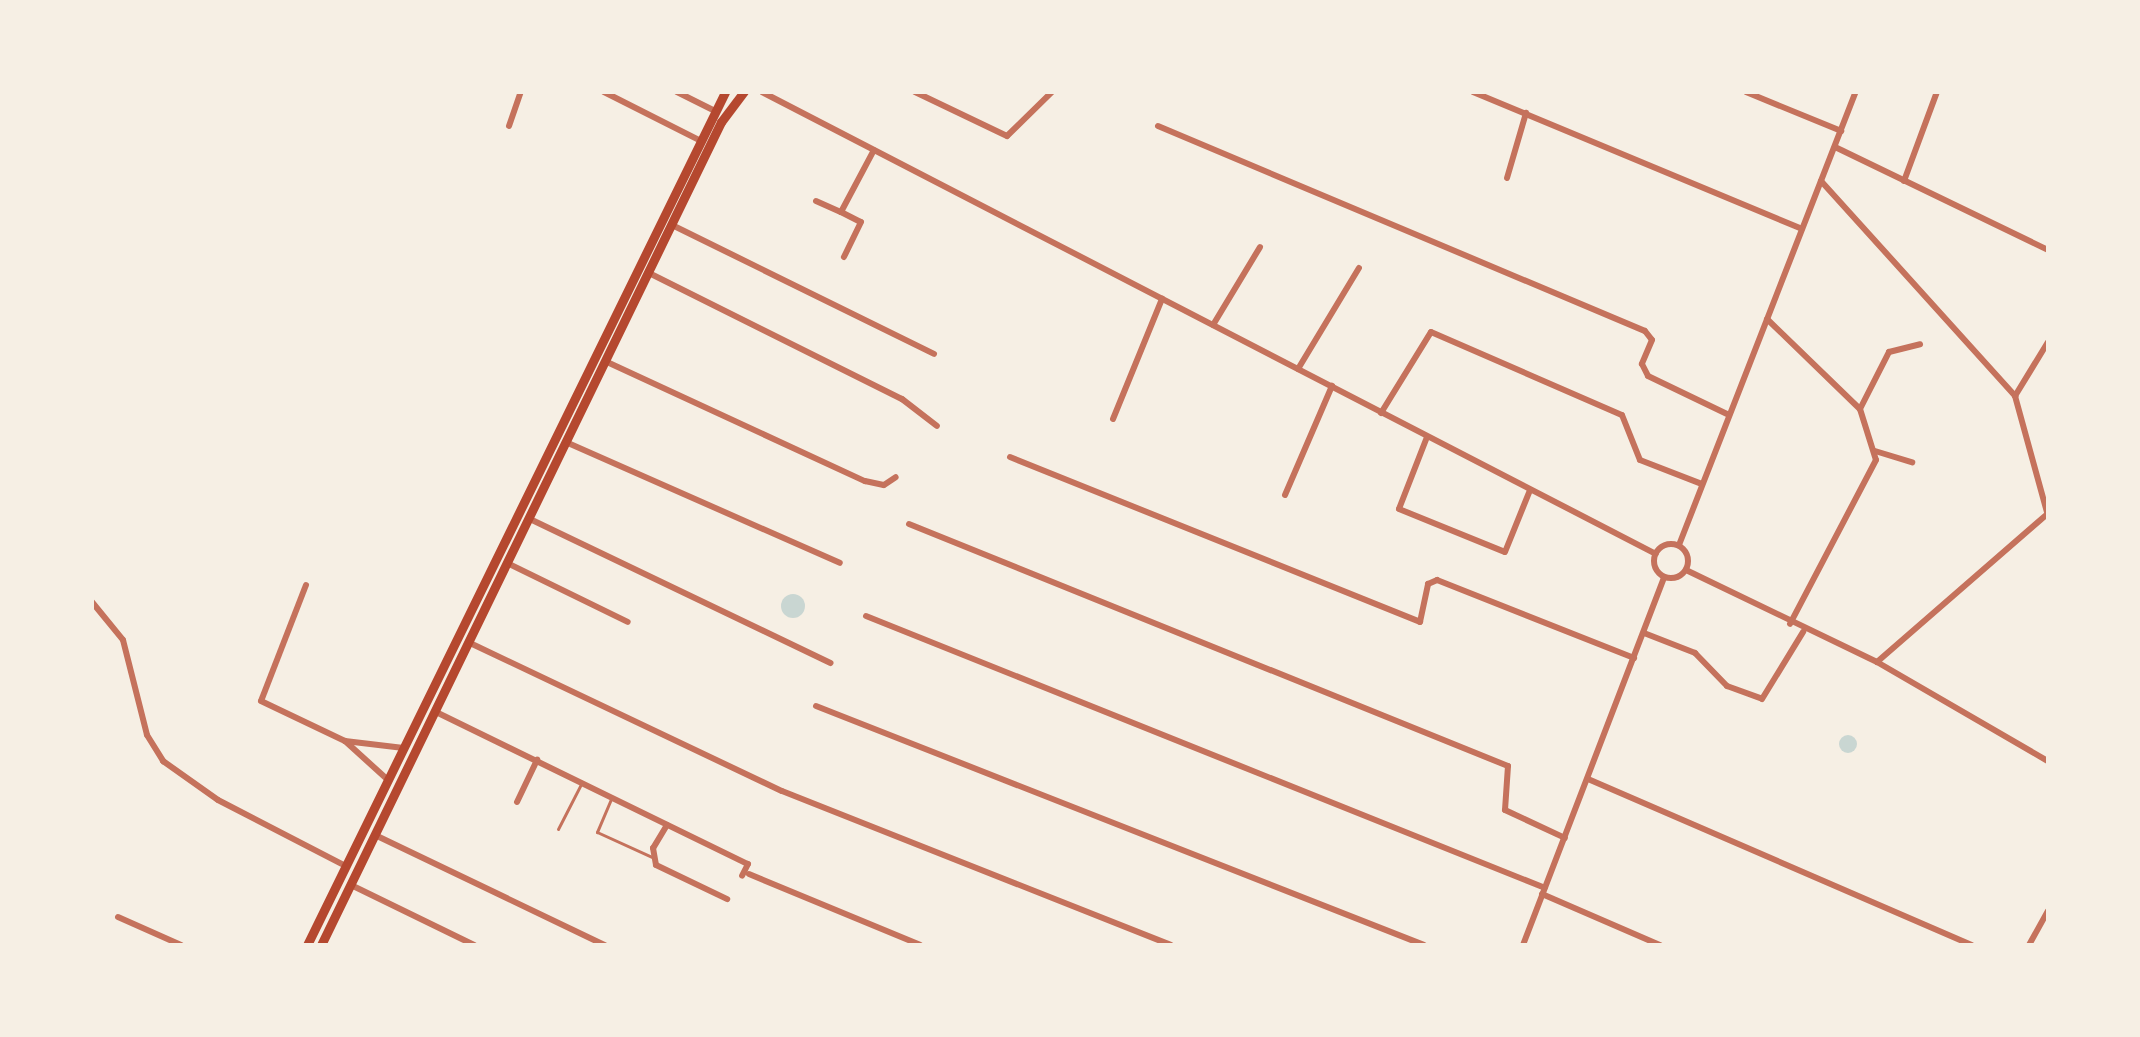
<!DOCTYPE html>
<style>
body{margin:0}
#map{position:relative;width:2140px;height:1037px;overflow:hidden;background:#f6efe4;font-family:Lora,serif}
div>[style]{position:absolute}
.water>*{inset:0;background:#c9d6d2}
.round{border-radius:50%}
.service>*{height:3px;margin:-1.5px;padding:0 1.5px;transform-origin:1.5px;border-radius:1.5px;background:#c5725c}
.minor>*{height:6px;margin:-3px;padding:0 3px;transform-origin:3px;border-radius:3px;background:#c5725c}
.minor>.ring{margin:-3px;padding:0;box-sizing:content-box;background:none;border:6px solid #c5725c;border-radius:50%}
.secondary>*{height:9px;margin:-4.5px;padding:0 4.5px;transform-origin:4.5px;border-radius:4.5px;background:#b5482f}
span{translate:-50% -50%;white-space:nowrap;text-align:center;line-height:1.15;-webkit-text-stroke:8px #f6efe4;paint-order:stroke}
.frame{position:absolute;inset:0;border:94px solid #f6efe4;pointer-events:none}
</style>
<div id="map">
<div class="water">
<div class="round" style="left:781px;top:594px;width:24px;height:24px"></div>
<div class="round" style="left:1839px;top:735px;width:18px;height:18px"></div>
</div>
<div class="service">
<div style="left:611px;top:799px;width:36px;rotate:113deg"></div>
<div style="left:597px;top:832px;width:60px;rotate:24.4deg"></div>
<div style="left:558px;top:829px;width:53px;rotate:-62.9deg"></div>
</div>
<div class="minor">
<div style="left:604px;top:92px;width:109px;rotate:26.8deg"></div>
<div style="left:677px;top:92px;width:42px;rotate:26.6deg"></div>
<div style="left:762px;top:92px;width:1006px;rotate:27.33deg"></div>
<div style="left:915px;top:92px;width:102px;rotate:25.6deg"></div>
<div style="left:1007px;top:136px;width:63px;rotate:-44.4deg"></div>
<div style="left:1473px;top:92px;width:356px;rotate:22.6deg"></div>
<div style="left:1746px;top:92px;width:103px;rotate:22.3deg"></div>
<div style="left:509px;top:126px;width:36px;rotate:-71deg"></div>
<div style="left:1158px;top:126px;width:528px;rotate:22.83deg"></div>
<div style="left:1645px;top:331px;width:11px;rotate:52deg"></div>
<div style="left:1652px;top:340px;width:26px;rotate:113deg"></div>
<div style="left:1642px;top:364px;width:13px;rotate:63deg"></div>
<div style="left:1648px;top:376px;width:90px;rotate:25.7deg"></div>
<div style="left:1835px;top:147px;width:237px;rotate:25.8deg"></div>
<div style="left:1507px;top:178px;width:68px;rotate:-73.7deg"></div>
<div style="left:1821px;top:181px;width:290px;rotate:47.9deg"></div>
<div style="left:2015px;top:396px;width:124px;rotate:74.6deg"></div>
<div style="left:1904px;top:181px;width:95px;rotate:-69.7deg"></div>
<div style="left:816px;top:201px;width:27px;rotate:24deg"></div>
<div style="left:841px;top:212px;width:70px;rotate:-62deg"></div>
<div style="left:841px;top:212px;width:22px;rotate:27deg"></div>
<div style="left:861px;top:222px;width:39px;rotate:116deg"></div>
<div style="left:672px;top:225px;width:292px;rotate:26.2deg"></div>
<div style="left:649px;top:273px;width:283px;rotate:26.5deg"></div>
<div style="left:902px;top:399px;width:44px;rotate:37.6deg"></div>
<div style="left:1767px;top:319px;width:129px;rotate:44.1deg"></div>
<div style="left:1860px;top:409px;width:53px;rotate:72.6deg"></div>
<div style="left:1876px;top:460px;width:185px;rotate:117.7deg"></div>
<div style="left:1213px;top:325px;width:91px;rotate:-58.9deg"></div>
<div style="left:607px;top:362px;width:284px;rotate:24.8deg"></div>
<div style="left:865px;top:481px;width:19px;rotate:12deg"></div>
<div style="left:884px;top:485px;width:14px;rotate:-34deg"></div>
<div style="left:1298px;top:369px;width:118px;rotate:-58.9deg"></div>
<div style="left:2015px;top:396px;width:63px;rotate:-58.6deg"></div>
<div style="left:1860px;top:409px;width:64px;rotate:-63deg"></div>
<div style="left:1889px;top:352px;width:32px;rotate:-14deg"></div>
<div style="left:1381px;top:413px;width:95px;rotate:-58.3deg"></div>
<div style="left:1431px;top:332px;width:208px;rotate:23.5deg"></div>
<div style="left:1622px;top:415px;width:48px;rotate:68.2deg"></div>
<div style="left:1640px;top:460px;width:66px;rotate:21.2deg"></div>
<div style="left:1113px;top:419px;width:130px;rotate:-67.8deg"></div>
<div style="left:1427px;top:437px;width:77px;rotate:111.3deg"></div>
<div style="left:1399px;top:509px;width:114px;rotate:22.1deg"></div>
<div style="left:1505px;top:552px;width:67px;rotate:-68deg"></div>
<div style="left:568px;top:443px;width:297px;rotate:23.8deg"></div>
<div style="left:1875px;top:451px;width:39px;rotate:17deg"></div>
<div style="left:1010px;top:457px;width:442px;rotate:21.9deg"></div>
<div style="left:1420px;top:622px;width:39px;rotate:-78deg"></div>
<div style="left:1428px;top:584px;width:10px;rotate:-24deg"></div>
<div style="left:1437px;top:580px;width:212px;rotate:21.6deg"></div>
<div style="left:1285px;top:495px;width:119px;rotate:-66.7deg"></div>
<div style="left:532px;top:520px;width:331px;rotate:25.6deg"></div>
<div style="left:909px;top:524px;width:646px;rotate:22deg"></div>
<div style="left:1508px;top:766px;width:44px;rotate:93.9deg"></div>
<div style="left:1505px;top:810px;width:66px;rotate:25deg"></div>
<div class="ring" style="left:1654px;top:544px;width:28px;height:28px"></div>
<div style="left:1679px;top:545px;width:486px;rotate:-68.7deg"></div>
<div style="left:509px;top:564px;width:132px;rotate:26deg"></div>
<div style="left:1686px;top:570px;width:212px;rotate:25.7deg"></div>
<div style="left:1877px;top:662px;width:198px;rotate:30.1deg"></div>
<div style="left:306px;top:585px;width:124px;rotate:111.2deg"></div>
<div style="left:261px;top:701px;width:93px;rotate:25.5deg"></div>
<div style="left:92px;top:602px;width:49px;rotate:50.8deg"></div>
<div style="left:123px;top:640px;width:98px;rotate:75.8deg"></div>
<div style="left:147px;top:735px;width:31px;rotate:58deg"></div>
<div style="left:163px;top:761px;width:67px;rotate:35.3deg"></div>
<div style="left:218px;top:800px;width:144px;rotate:27.3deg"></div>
<div style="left:866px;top:616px;width:731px;rotate:21.83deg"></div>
<div style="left:1644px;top:633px;width:55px;rotate:21.4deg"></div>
<div style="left:1695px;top:653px;width:46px;rotate:45.9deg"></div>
<div style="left:1727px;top:686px;width:37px;rotate:20deg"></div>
<div style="left:1762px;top:699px;width:79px;rotate:-58.5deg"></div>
<div style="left:470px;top:643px;width:345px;rotate:25.4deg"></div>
<div style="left:782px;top:791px;width:418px;rotate:21.6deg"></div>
<div style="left:1877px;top:662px;width:223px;rotate:-41deg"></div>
<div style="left:816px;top:706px;width:653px;rotate:21.46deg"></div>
<div style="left:436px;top:712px;width:347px;rotate:26deg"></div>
<div style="left:748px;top:864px;width:13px;rotate:117deg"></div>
<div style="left:1588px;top:779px;width:418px;rotate:23.4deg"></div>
<div style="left:388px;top:780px;width:58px;rotate:-137.8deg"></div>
<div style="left:345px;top:741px;width:59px;rotate:6.8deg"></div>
<div style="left:517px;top:802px;width:47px;rotate:-64.5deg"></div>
<div style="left:667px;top:825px;width:27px;rotate:121deg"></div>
<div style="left:653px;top:848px;width:17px;rotate:80deg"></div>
<div style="left:656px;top:865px;width:79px;rotate:25.6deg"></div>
<div style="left:375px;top:835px;width:255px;rotate:25.6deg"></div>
<div style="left:749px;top:874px;width:185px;rotate:22.5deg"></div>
<div style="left:351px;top:885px;width:137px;rotate:26deg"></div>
<div style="left:1542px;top:894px;width:129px;rotate:23.4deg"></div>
<div style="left:118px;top:917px;width:69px;rotate:24deg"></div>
<div style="left:1523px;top:945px;width:394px;rotate:-69deg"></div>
<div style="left:2029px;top:945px;width:39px;rotate:-61deg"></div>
</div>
<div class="secondary">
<div style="left:307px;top:945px;width:950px;rotate:-63.89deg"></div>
<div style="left:321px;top:945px;width:915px;rotate:-64.08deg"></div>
<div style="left:721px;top:122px;width:38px;rotate:-53deg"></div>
</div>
<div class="frame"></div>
</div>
